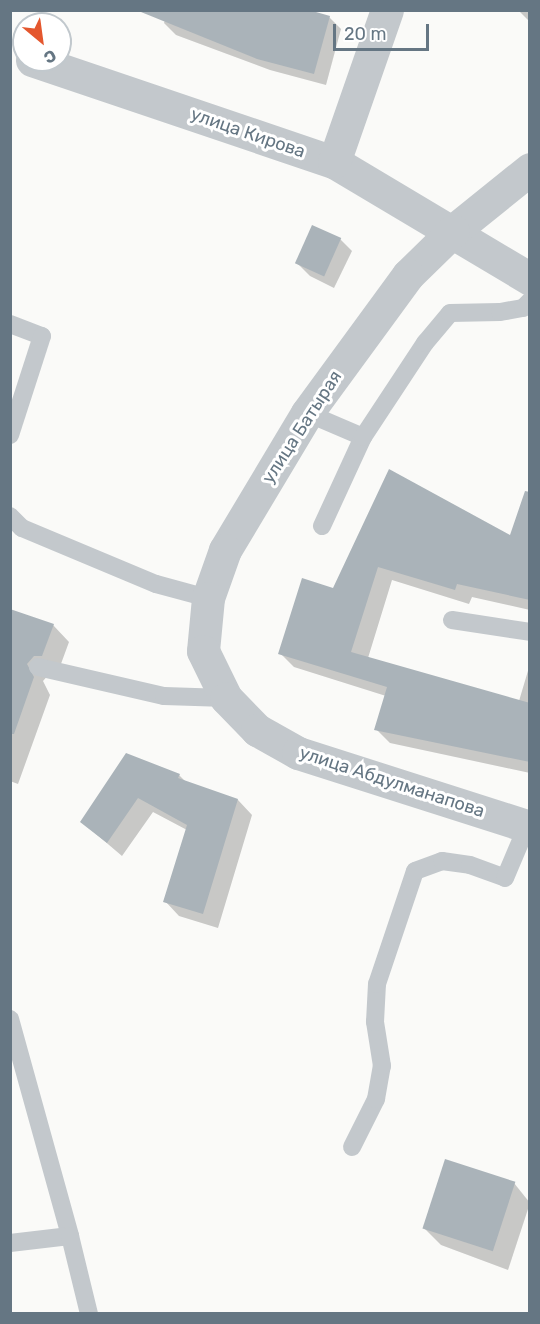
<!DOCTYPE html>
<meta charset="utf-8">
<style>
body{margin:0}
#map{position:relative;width:540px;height:1324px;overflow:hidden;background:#fafaf8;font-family:Rubik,sans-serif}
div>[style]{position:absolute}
.shadow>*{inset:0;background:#0003}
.building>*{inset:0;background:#aab3b9;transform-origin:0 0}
.lane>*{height:18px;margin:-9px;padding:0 9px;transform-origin:9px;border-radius:9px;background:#c3c8cc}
.street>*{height:33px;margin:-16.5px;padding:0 16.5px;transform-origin:16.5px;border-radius:16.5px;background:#c3c8cc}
span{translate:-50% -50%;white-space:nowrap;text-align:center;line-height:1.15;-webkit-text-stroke:6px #fff;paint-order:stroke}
.street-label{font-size:18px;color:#657683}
.frame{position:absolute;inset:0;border:12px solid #657683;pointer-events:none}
.north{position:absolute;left:12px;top:12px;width:60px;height:60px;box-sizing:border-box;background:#fff;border:2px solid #c1c8cd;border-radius:50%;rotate:151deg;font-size:16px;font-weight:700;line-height:24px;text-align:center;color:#657683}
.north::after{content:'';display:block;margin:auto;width:21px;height:27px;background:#e4572e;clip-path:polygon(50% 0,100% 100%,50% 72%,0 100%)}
.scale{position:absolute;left:333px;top:24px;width:96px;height:27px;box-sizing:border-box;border:3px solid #657683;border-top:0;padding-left:8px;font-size:18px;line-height:21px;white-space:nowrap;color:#657683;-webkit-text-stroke:4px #fff;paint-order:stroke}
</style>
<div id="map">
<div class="shadow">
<div style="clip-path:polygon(168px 10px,329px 17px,341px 29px,326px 85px,270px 70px,176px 35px,164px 23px)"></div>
<div style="clip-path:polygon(530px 10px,530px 22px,520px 12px)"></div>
<div style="clip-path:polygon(340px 239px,352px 251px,334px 288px,310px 276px,298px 264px)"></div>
<div style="clip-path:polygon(389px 471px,511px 537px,530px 493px,530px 610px,472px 597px,469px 604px,392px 580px,368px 658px,519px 701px,530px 664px,530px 773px,390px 743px,376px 729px,386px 696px,294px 667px,280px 653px,334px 590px)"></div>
<div style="clip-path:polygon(10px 610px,53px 625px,69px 642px,58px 672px,51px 672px,43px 681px,50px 695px,18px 784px,10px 781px)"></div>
<div style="clip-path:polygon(179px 775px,186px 782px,238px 800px,252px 815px,218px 928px,179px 916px,165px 901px,187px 830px,153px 812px,122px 856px,82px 822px)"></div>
<div style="clip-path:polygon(514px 1183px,530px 1203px,508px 1270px,441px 1245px,424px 1228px)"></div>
</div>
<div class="building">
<div style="clip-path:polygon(136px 10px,309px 10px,330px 16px,314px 74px,257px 59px)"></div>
<div style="left:312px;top:225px;width:32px;height:42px;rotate:24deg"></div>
<div style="clip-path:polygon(389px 469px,510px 535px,525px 491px,530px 492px,530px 600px,457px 584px,455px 590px,378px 567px,351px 652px,530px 703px,530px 762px,374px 730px,387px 687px,278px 654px,302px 578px,333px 588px)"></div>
<div style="clip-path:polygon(10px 609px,54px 624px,42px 656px,34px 656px,27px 664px,34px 677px,14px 734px,10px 734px)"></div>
<div style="clip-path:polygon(126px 753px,180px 774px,178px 778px,238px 799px,203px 914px,163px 902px,187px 825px,138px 798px,107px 843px,80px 822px)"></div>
<div style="left:445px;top:1159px;width:74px;height:73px;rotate:18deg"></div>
</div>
<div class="lane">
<div style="left:10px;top:324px;width:34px;rotate:21deg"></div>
<div style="left:42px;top:336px;width:104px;rotate:107.9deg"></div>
<div style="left:307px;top:413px;width:61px;rotate:23.2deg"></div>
<div style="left:10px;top:516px;width:17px;rotate:45deg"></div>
<div style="left:22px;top:528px;width:145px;rotate:22.7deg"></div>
<div style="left:156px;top:584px;width:54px;rotate:15.1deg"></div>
<div style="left:322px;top:526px;width:98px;rotate:-65.3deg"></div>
<div style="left:363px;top:437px;width:113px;rotate:-56.6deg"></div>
<div style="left:425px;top:343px;width:39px;rotate:-50deg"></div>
<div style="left:450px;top:313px;width:50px;rotate:-1.1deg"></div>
<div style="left:500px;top:312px;width:23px;rotate:-10deg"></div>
<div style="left:523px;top:308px;width:10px;rotate:-45deg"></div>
<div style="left:452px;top:620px;width:79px;rotate:8.7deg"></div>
<div style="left:38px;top:667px;width:129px;rotate:13deg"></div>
<div style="left:164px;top:696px;width:62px;rotate:1.8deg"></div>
<div style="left:10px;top:1019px;width:225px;rotate:74.5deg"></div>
<div style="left:352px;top:1147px;width:54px;rotate:-63.4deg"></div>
<div style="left:376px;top:1099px;width:34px;rotate:-80deg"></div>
<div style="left:382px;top:1066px;width:45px;rotate:-99deg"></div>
<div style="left:375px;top:1022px;width:38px;rotate:-87deg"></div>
<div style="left:377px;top:984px;width:119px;rotate:-71.4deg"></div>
<div style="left:415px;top:871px;width:29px;rotate:-20deg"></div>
<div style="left:442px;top:861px;width:28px;rotate:8deg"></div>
<div style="left:470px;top:865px;width:37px;rotate:20deg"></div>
<div style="left:505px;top:878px;width:56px;rotate:-67.1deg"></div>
<div style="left:10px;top:1243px;width:60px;rotate:-6.7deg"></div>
<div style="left:70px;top:1236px;width:80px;rotate:76.3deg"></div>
</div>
<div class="street">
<div style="left:32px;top:60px;width:319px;rotate:18.7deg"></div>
<div style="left:334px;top:162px;width:228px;rotate:30.8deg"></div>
<div style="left:334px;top:162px;width:161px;rotate:-70.8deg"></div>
<div style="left:530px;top:169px;width:99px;rotate:141.2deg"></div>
<div style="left:453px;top:231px;width:63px;rotate:135.6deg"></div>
<div style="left:408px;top:275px;width:171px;rotate:126.2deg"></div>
<div style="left:307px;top:413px;width:160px;rotate:120.9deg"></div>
<div style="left:225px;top:550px;width:51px;rotate:109.5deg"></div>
<div style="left:208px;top:598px;width:53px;rotate:95.4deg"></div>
<div style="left:203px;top:651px;width:52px;rotate:63.9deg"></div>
<div style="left:226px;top:698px;width:45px;rotate:45.9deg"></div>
<div style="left:257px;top:730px;width:47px;rotate:29.3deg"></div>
<div style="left:298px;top:753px;width:244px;rotate:17.7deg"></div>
</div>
<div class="street-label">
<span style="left:248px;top:133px;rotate:19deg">улица Кирова</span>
<span style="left:302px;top:427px;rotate:-57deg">улица Батырая</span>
<span style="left:392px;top:782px;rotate:18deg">улица Абдулманапова</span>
</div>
<div class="frame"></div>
<div class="north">С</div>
<div class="scale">20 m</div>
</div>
